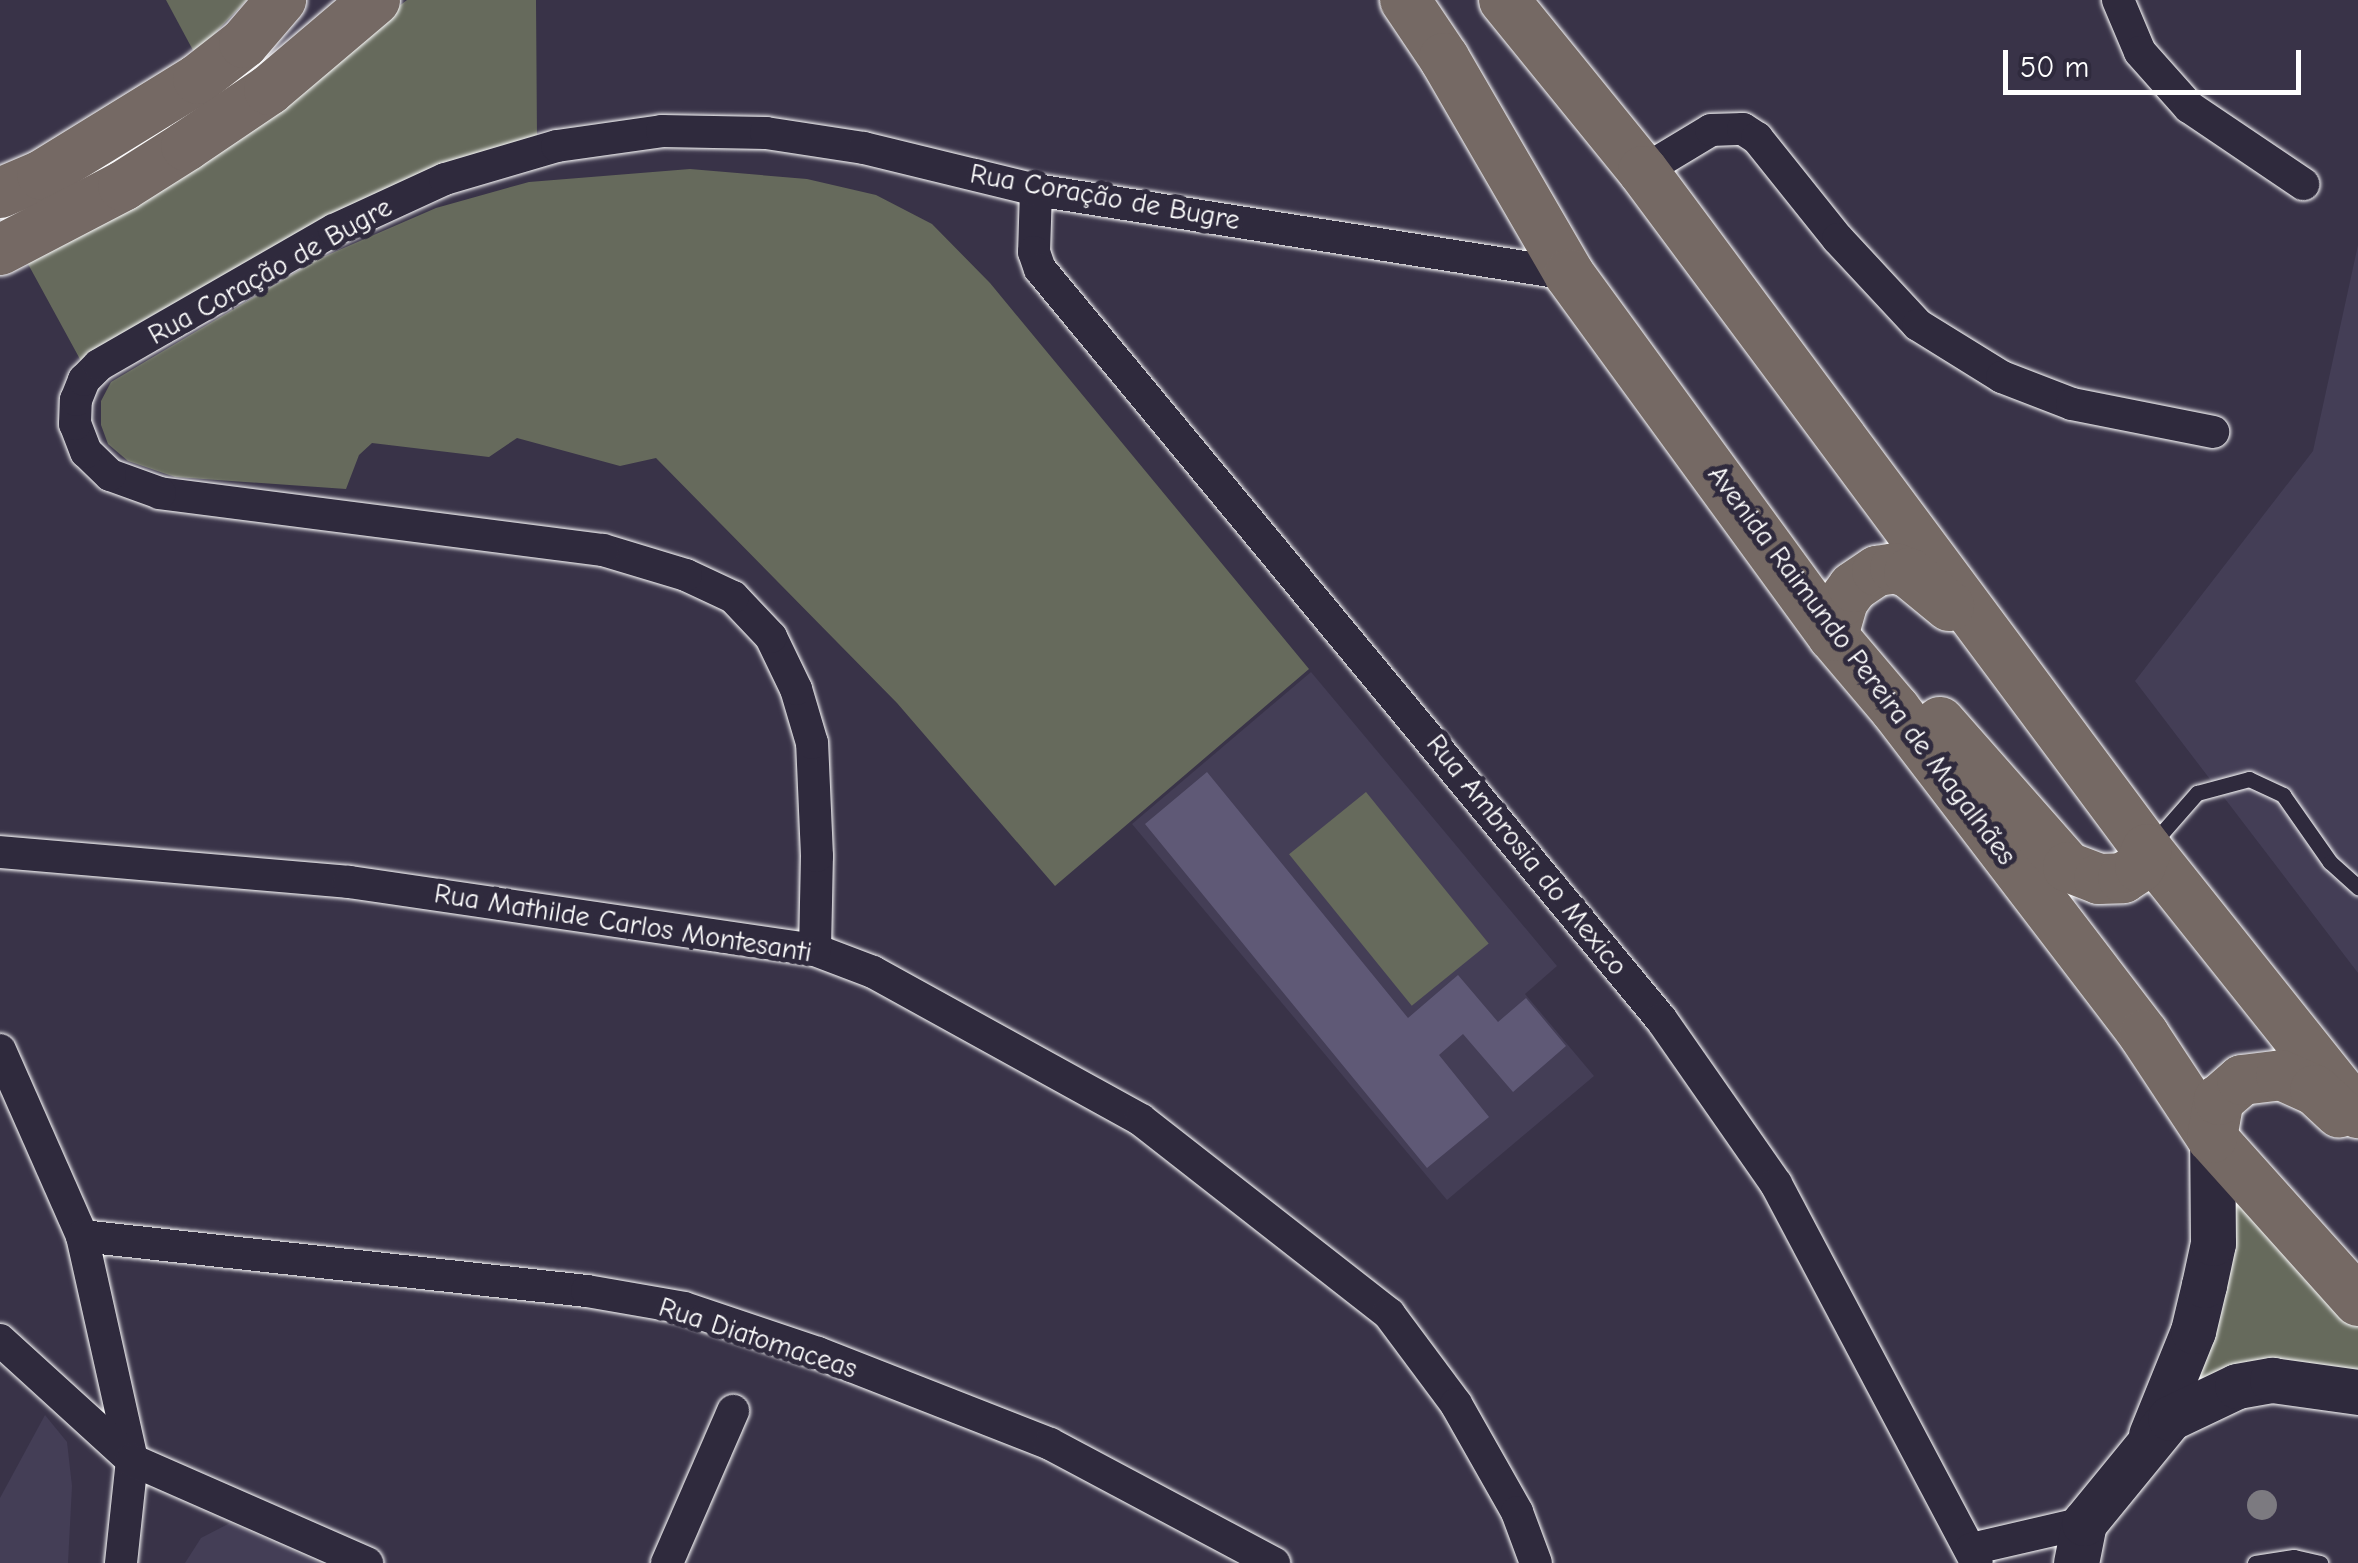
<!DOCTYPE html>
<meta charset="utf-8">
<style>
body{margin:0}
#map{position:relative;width:2358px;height:1563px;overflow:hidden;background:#393348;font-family:"Comic Neue",sans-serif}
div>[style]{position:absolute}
.built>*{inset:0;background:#443e56}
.green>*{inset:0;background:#666a5c;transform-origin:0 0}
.building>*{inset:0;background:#5f5976}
.roads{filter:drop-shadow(0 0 2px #fff) drop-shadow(0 0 2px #fff)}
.service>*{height:15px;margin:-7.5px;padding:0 7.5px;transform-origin:7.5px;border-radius:7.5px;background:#2f2a3d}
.minor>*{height:32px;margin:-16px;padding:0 16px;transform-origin:16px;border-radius:16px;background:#2f2a3d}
.secondary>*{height:45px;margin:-22.5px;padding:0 22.5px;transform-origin:22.5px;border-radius:22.5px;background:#2f2a3d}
.primary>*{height:50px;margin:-25px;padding:0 25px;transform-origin:25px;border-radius:25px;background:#756964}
.trees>*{width:30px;height:30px;margin:-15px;border-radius:50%;background:#7c7a80}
span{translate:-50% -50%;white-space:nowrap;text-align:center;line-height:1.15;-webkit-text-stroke:10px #2f2a3d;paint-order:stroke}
.street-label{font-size:28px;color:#fff}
.scale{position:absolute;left:2003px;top:50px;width:298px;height:45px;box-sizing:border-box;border:5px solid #fff;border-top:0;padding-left:12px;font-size:30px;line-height:35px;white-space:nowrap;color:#fff;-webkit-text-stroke:8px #2f2a3d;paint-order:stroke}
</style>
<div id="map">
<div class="built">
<div style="clip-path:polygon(2358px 245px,2358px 973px,2135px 681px,2313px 451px)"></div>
<div style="clip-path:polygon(1311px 672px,1557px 966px,1525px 994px,1594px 1076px,1447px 1200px,1132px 824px)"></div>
<div style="clip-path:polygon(45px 1415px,67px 1442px,72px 1486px,68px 1563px,0 1563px,0 1498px)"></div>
<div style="clip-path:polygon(230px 1523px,319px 1563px,185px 1563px,201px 1538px)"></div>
</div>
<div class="green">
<div style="clip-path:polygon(166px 0,247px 0,195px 54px)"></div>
<div style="clip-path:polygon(407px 0,536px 0,537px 138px,342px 212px,151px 316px,81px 361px,22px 253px,276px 102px)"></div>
<div style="clip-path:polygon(690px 169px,807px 179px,876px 195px,932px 224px,990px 283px,1309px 669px,1055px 886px,897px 703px,656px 458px,620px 466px,517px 438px,489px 457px,372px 443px,359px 455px,346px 489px,175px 477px,128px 461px,108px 444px,101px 425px,101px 401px,111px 382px,316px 260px,436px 208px,529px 182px)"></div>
<div style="left:1366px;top:792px;width:195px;height:99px;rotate:51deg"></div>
<div style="clip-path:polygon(2226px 1173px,2358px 1319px,2358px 1372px,2194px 1390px)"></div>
</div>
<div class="building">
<div style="clip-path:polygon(1207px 772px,1408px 1018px,1458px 975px,1498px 1022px,1526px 998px,1566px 1046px,1513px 1092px,1463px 1034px,1439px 1055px,1489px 1117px,1427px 1168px,1145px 824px)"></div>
</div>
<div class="roads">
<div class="service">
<div style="left:2153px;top:843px;width:67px;rotate:-48.7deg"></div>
<div style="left:2197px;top:793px;width:54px;rotate:-15.1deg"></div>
<div style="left:2249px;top:779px;width:38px;rotate:25deg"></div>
<div style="left:2283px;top:795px;width:82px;rotate:55deg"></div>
<div style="left:2330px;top:862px;width:38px;rotate:42deg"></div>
<div style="left:2255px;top:1563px;width:39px;rotate:-9deg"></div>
<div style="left:2294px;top:1557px;width:27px;rotate:13deg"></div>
</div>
<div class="minor">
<div style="left:2118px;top:0;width:56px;rotate:67.1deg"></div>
<div style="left:2140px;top:52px;width:74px;rotate:48.3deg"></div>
<div style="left:2189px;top:107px;width:138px;rotate:34deg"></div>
<div style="left:1643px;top:171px;width:79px;rotate:-31.1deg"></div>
<div style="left:1711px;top:130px;width:32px;rotate:-2deg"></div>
<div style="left:1743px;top:129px;width:17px;rotate:33deg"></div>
<div style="left:1757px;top:138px;width:129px;rotate:51.3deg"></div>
<div style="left:1838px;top:239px;width:117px;rotate:47.1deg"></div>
<div style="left:1918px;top:325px;width:99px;rotate:31.8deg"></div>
<div style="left:2002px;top:377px;width:75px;rotate:21.1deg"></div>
<div style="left:2072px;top:404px;width:144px;rotate:11.2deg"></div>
<div style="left:1036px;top:190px;width:62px;rotate:91.8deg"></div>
<div style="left:1034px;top:252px;width:18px;rotate:71deg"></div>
<div style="left:1040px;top:269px;width:974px;rotate:50.38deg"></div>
<div style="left:1661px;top:1019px;width:201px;rotate:55.1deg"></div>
<div style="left:1776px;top:1184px;width:429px;rotate:62.1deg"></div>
<div style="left:0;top:852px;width:350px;rotate:4.9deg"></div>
<div style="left:349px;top:882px;width:471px;rotate:8.3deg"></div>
<div style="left:815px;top:950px;width:62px;rotate:20.8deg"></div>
<div style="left:873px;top:972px;width:306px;rotate:28.9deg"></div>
<div style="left:1141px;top:1120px;width:315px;rotate:38deg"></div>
<div style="left:1389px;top:1314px;width:112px;rotate:53.3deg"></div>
<div style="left:1456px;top:1404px;width:124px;rotate:60.5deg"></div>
<div style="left:1517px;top:1512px;width:54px;rotate:69.6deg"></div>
<div style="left:815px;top:950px;width:94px;rotate:-88.8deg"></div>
<div style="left:817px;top:856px;width:113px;rotate:-92.5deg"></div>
<div style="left:812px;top:743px;width:56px;rotate:-106.5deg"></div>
<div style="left:796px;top:689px;width:58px;rotate:-115.7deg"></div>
<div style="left:771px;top:637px;width:55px;rotate:-133.5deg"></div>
<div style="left:733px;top:597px;width:52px;rotate:-154.9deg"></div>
<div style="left:686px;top:575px;width:87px;rotate:-163.2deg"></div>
<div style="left:603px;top:550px;width:447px;rotate:-172.7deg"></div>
<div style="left:160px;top:493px;width:53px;rotate:-160.2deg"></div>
<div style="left:110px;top:475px;width:33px;rotate:-136deg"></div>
<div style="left:86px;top:452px;width:30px;rotate:-111deg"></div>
<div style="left:75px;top:424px;width:24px;rotate:-88deg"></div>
<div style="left:76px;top:400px;width:22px;rotate:-68deg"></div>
<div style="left:84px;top:380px;width:21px;rotate:-45deg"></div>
<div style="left:99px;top:365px;width:271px;rotate:-29.9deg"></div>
<div style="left:334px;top:230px;width:122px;rotate:-24.7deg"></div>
<div style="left:445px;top:179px;width:117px;rotate:-16.4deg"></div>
<div style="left:557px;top:146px;width:106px;rotate:-8.1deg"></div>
<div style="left:662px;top:131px;width:104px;rotate:1.1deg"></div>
<div style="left:766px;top:133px;width:99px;rotate:8.7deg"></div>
<div style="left:864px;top:148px;width:177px;rotate:13.7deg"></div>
<div style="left:1036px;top:190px;width:540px;rotate:8.96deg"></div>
<div style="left:0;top:1050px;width:203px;rotate:66.2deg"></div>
<div style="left:82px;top:1236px;width:230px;rotate:77.4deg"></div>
<div style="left:132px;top:1460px;width:104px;rotate:96.1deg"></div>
<div style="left:82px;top:1236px;width:508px;rotate:6.22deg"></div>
<div style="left:587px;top:1291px;width:98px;rotate:9.9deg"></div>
<div style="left:684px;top:1308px;width:141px;rotate:18.6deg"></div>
<div style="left:818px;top:1353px;width:249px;rotate:21.4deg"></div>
<div style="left:1050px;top:1444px;width:254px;rotate:28deg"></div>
<div style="left:0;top:1340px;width:178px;rotate:42.3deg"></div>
<div style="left:132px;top:1460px;width:257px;rotate:23.7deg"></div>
<div style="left:1971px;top:1549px;width:116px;rotate:-13deg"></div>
<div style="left:667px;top:1563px;width:166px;rotate:-66.5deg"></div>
</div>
<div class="secondary">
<div style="left:2151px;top:1435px;width:112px;rotate:-68deg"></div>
<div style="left:2193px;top:1331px;width:47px;rotate:-76.6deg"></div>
<div style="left:2204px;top:1285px;width:43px;rotate:-77.9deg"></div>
<div style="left:2213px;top:1243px;width:105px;rotate:-90.5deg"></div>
<div style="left:2076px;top:1563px;width:41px;rotate:-78.7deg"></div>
<div style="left:2084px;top:1523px;width:136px;rotate:-50.7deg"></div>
<div style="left:2170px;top:1418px;width:74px;rotate:-25.5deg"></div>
<div style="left:2237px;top:1386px;width:36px;rotate:-10deg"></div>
<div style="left:2272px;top:1380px;width:87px;rotate:7.9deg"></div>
</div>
<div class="primary">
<div style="left:1405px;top:0;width:70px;rotate:56.1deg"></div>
<div style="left:1444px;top:58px;width:250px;rotate:59.9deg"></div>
<div style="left:1569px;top:274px;width:448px;rotate:53.9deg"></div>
<div style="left:1833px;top:636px;width:96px;rotate:49.7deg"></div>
<div style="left:1895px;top:709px;width:410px;rotate:52.6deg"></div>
<div style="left:2144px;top:1035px;width:123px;rotate:56.6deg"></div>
<div style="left:2212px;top:1138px;width:219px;rotate:48.1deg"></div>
<div style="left:1504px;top:0;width:220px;rotate:50.9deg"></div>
<div style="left:1643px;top:171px;width:845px;rotate:53.37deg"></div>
<div style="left:2147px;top:849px;width:338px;rotate:51.4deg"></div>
<div style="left:0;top:193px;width:46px;rotate:-23.2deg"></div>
<div style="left:42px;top:175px;width:183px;rotate:-31.6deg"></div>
<div style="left:198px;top:79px;width:58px;rotate:-38deg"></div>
<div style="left:244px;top:43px;width:57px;rotate:-49.3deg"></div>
<div style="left:0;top:250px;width:139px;rotate:-27.5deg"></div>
<div style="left:123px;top:186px;width:75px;rotate:-32.4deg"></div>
<div style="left:186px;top:146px;width:100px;rotate:-34deg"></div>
<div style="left:269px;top:90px;width:139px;rotate:-40.3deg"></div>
<div style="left:1833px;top:636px;width:36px;rotate:-74deg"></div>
<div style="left:1843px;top:601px;width:17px;rotate:-54deg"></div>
<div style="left:1853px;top:587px;width:29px;rotate:-34deg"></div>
<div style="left:1877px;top:571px;width:18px;rotate:-9deg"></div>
<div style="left:1895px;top:568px;width:15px;rotate:20deg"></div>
<div style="left:1909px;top:573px;width:52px;rotate:39.5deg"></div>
<div style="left:1940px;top:722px;width:193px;rotate:48.6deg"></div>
<div style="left:2068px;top:867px;width:33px;rotate:21deg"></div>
<div style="left:2099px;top:879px;width:24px;rotate:-2deg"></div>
<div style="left:2123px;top:878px;width:20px;rotate:-33deg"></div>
<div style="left:2140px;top:867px;width:19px;rotate:-69deg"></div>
<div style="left:2212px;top:1138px;width:39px;rotate:-80deg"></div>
<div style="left:2219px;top:1100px;width:30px;rotate:-41deg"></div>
<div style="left:2242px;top:1080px;width:39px;rotate:-7deg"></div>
<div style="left:2281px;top:1075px;width:37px;rotate:24deg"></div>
<div style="left:2315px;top:1090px;width:33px;rotate:43deg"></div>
</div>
</div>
<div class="trees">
<div style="left:2262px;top:1505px"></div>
</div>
<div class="street-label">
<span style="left:1105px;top:197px;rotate:10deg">Rua Coração de Bugre</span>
<span style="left:270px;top:271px;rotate:-29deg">Rua Coração de Bugre</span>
<span style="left:1862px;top:665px;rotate:53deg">Avenida Raimundo Pereira de Magalhães</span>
<span style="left:1527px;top:855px;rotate:51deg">Rua Ambrosia do Mexico</span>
<span style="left:623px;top:923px;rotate:9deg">Rua Mathilde Carlos Montesanti</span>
<span style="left:758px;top:1338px;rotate:18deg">Rua Diatomaceas</span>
</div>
<div class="scale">50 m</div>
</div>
